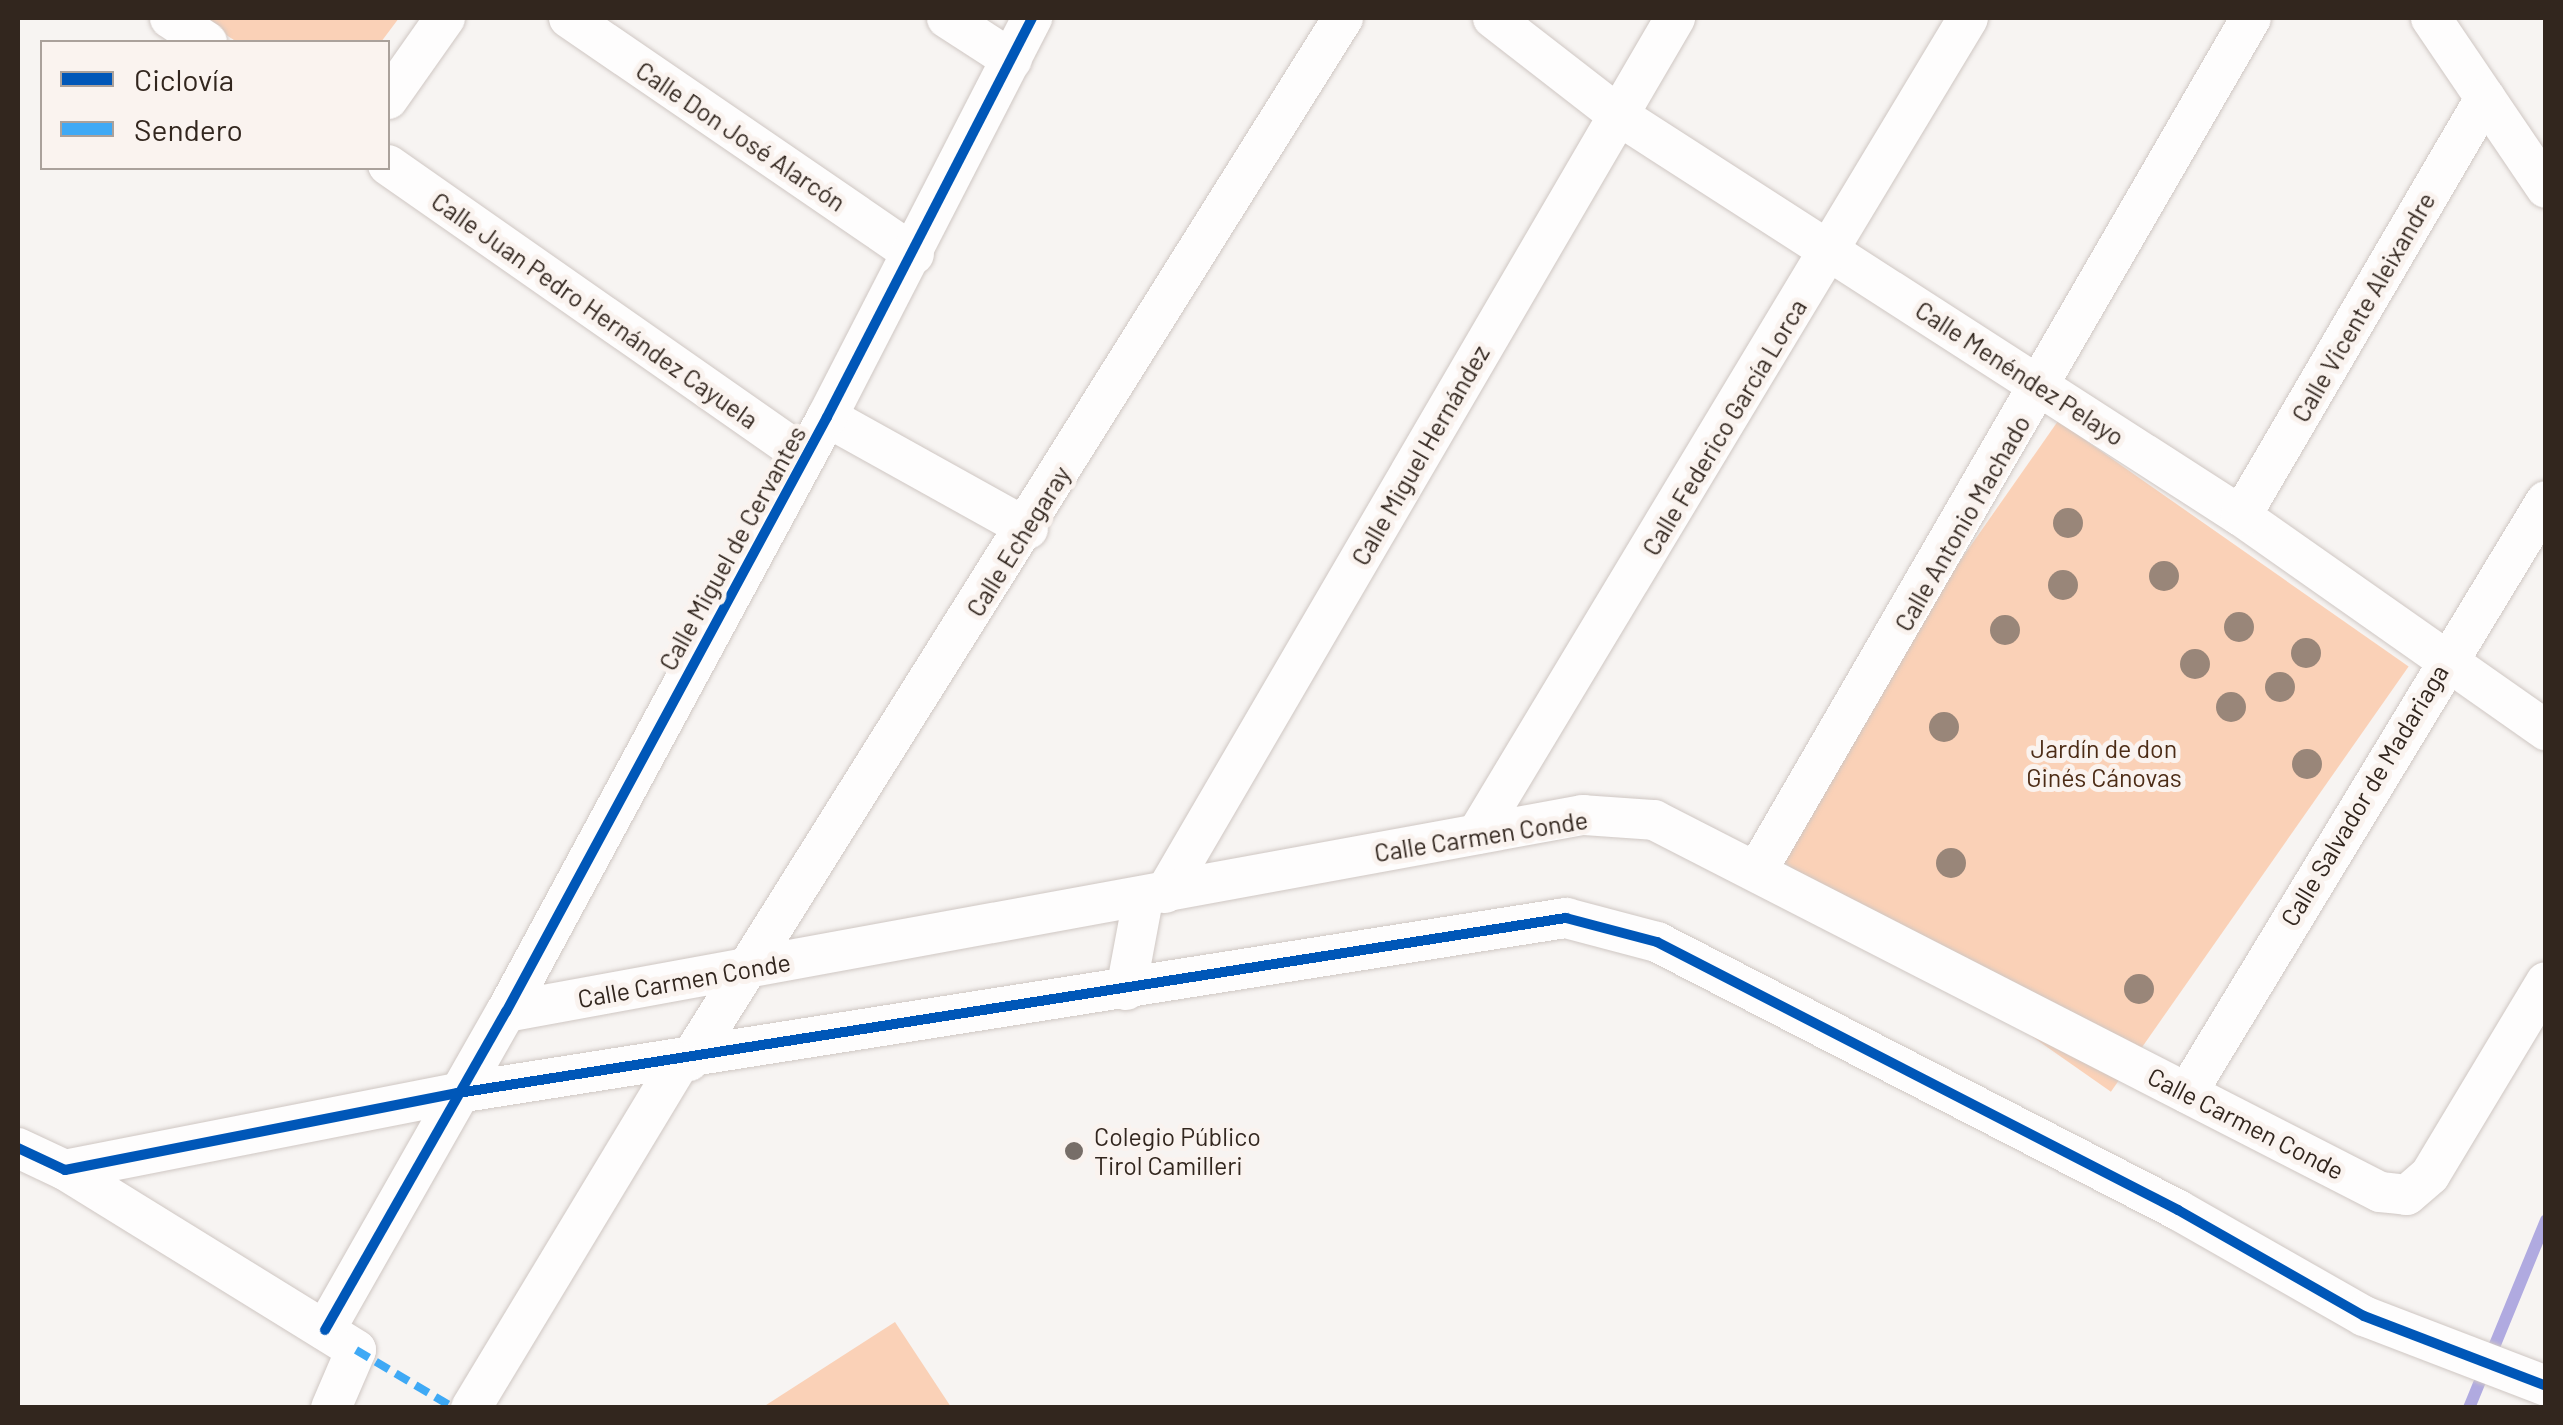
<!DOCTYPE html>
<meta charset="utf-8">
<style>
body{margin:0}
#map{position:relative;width:2563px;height:1425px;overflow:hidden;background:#f7f4f2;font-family:Barlow,sans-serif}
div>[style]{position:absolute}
.green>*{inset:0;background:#fad1b7;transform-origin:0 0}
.stream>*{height:12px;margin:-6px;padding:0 6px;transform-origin:6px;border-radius:6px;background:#b0aae0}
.roads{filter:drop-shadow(0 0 2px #cfc7c3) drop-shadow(0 0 2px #cfc7c3)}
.street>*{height:40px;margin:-20px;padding:0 20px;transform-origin:20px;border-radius:20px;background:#fefdfd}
.quiet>*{height:8px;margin-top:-4px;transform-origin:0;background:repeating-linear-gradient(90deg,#3fa9f5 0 15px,transparent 0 23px)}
.cycleway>*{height:10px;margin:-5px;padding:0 5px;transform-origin:5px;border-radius:5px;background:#0057b8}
.trees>*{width:30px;height:30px;margin:-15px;border-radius:50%;background:#998679}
.dots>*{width:28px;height:28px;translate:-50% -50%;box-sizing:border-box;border:5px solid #faf3ef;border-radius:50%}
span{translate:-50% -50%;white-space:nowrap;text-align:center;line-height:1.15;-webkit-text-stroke:10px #faf3ef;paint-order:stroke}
.street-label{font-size:25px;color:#32261e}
.park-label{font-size:25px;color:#4c2c16}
.poi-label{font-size:25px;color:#32261e}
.left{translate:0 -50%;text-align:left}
.frame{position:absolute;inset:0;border:20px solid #32261e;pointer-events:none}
.legend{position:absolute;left:40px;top:40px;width:350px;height:130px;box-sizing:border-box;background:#faf3ef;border:2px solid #aaa19b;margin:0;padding:12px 18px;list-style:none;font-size:30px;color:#32261e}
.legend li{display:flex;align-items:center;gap:20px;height:50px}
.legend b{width:50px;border:2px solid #aaa19b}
</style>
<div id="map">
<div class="green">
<div style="clip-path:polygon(200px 18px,399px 18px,381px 42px,237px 42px)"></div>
<div style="left:2058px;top:421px;width:428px;height:519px;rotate:35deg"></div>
<div style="clip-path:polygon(895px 1322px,951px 1407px,763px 1407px)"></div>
</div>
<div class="stream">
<div style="left:2469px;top:1408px;width:203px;rotate:-67.7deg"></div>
</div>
<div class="roads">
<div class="street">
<div style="left:170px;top:18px;width:44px;rotate:33deg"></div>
<div style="left:569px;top:18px;width:418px;rotate:34.4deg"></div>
<div style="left:947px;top:18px;width:77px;rotate:32.9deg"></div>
<div style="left:1493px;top:18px;width:158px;rotate:37.8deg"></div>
<div style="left:1618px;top:115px;width:741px;rotate:32.77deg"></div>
<div style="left:2241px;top:516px;width:373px;rotate:35.1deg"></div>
<div style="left:2431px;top:18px;width:205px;rotate:55.9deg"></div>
<div style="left:388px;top:99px;width:99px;rotate:-54.9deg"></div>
<div style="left:388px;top:165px;width:506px;rotate:34.95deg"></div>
<div style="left:827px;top:417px;width:230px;rotate:29.1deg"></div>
<div style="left:2241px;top:516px;width:484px;rotate:-59.7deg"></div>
<div style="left:1477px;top:834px;width:952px;rotate:-58.96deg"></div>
<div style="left:1758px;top:869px;width:983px;rotate:-59.92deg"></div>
<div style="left:1165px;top:893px;width:1013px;rotate:-59.76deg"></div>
<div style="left:1126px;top:990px;width:93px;rotate:-79.4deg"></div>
<div style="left:506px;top:1012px;width:1095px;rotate:-10.37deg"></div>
<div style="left:1583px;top:815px;width:71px;rotate:4deg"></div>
<div style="left:1654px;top:820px;width:816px;rotate:27.13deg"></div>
<div style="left:2380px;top:1192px;width:27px;rotate:6deg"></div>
<div style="left:2407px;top:1195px;width:30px;rotate:-41deg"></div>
<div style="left:2430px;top:1175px;width:225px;rotate:-59deg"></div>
<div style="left:689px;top:1061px;width:1231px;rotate:-57.91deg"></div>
<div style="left:2187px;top:1093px;width:692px;rotate:-58.77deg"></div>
<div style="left:18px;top:1148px;width:52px;rotate:25.1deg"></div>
<div style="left:65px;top:1170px;width:400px;rotate:-11.1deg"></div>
<div style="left:458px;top:1093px;width:1122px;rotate:-8.98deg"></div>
<div style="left:1566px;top:918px;width:94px;rotate:14.8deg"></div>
<div style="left:1657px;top:942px;width:586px;rotate:27.22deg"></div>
<div style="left:2178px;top:1210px;width:214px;rotate:29.7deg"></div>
<div style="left:2364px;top:1316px;width:195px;rotate:21deg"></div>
<div style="left:65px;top:1170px;width:342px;rotate:31.7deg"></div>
<div style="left:356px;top:1350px;width:63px;rotate:113.3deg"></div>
<div style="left:325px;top:1330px;width:366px;rotate:-60.4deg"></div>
<div style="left:506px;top:1012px;width:676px;rotate:-61.65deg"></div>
<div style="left:827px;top:417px;width:449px;rotate:-62.8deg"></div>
<div style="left:471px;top:1408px;width:403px;rotate:-58.9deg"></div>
</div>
</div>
<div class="quiet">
<div style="left:356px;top:1350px;width:114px;rotate:30.6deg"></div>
</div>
<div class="cycleway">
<div style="left:18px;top:1148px;width:52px;rotate:25.1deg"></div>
<div style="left:65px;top:1170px;width:400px;rotate:-11.1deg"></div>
<div style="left:458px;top:1093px;width:1122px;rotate:-8.98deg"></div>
<div style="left:1566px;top:918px;width:94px;rotate:14.8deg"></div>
<div style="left:1657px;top:942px;width:586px;rotate:27.22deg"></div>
<div style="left:2178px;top:1210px;width:214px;rotate:29.7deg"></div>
<div style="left:2364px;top:1316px;width:195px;rotate:21deg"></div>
<div style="left:325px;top:1330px;width:366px;rotate:-60.4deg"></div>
<div style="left:506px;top:1012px;width:676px;rotate:-61.65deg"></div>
<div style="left:827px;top:417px;width:449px;rotate:-62.8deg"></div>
</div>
<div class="trees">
<div style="left:2068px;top:523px"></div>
<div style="left:2164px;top:576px"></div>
<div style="left:2063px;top:585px"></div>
<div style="left:2239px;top:627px"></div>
<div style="left:2005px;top:630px"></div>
<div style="left:2306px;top:653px"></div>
<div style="left:2195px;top:664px"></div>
<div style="left:2280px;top:687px"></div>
<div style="left:2231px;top:707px"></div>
<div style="left:1944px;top:727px"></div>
<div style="left:2307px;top:764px"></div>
<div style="left:1951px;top:863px"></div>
<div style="left:2139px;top:989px"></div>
</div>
<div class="dots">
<div style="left:1074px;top:1151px;background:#776e68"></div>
</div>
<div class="street-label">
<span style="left:741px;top:136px;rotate:34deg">Calle Don José Alarcón</span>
<span style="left:2363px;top:307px;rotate:-60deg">Calle Vicente Aleixandre</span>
<span style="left:595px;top:310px;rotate:35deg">Calle Juan Pedro Hernández Cayuela</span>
<span style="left:2020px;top:373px;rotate:33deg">Calle Menéndez Pelayo</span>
<span style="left:1724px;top:427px;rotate:-59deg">Calle Federico García Lorca</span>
<span style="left:1420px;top:455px;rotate:-60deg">Calle Miguel Hernández</span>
<span style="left:1962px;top:523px;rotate:-60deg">Calle Antonio Machado</span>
<span style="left:1018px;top:541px;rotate:-58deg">Calle Echegaray</span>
<span style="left:732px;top:548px;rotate:-61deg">Calle Miguel de Cervantes</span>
<span style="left:2364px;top:795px;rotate:-59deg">Calle Salvador de Madariaga</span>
<span style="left:1481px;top:836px;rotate:-9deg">Calle Carmen Conde</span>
<span style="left:684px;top:980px;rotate:-10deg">Calle Carmen Conde</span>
<span style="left:2246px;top:1123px;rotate:27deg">Calle Carmen Conde</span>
</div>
<div class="park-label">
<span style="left:2104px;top:763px">Jardín de don<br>Ginés Cánovas</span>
</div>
<div class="poi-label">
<span class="left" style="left:1094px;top:1151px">Colegio Público<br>Tirol Camilleri</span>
</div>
<div class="frame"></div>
<ul class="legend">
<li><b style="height:12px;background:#0057b8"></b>Ciclovía</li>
<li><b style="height:12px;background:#3fa9f5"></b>Sendero</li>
</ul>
</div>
